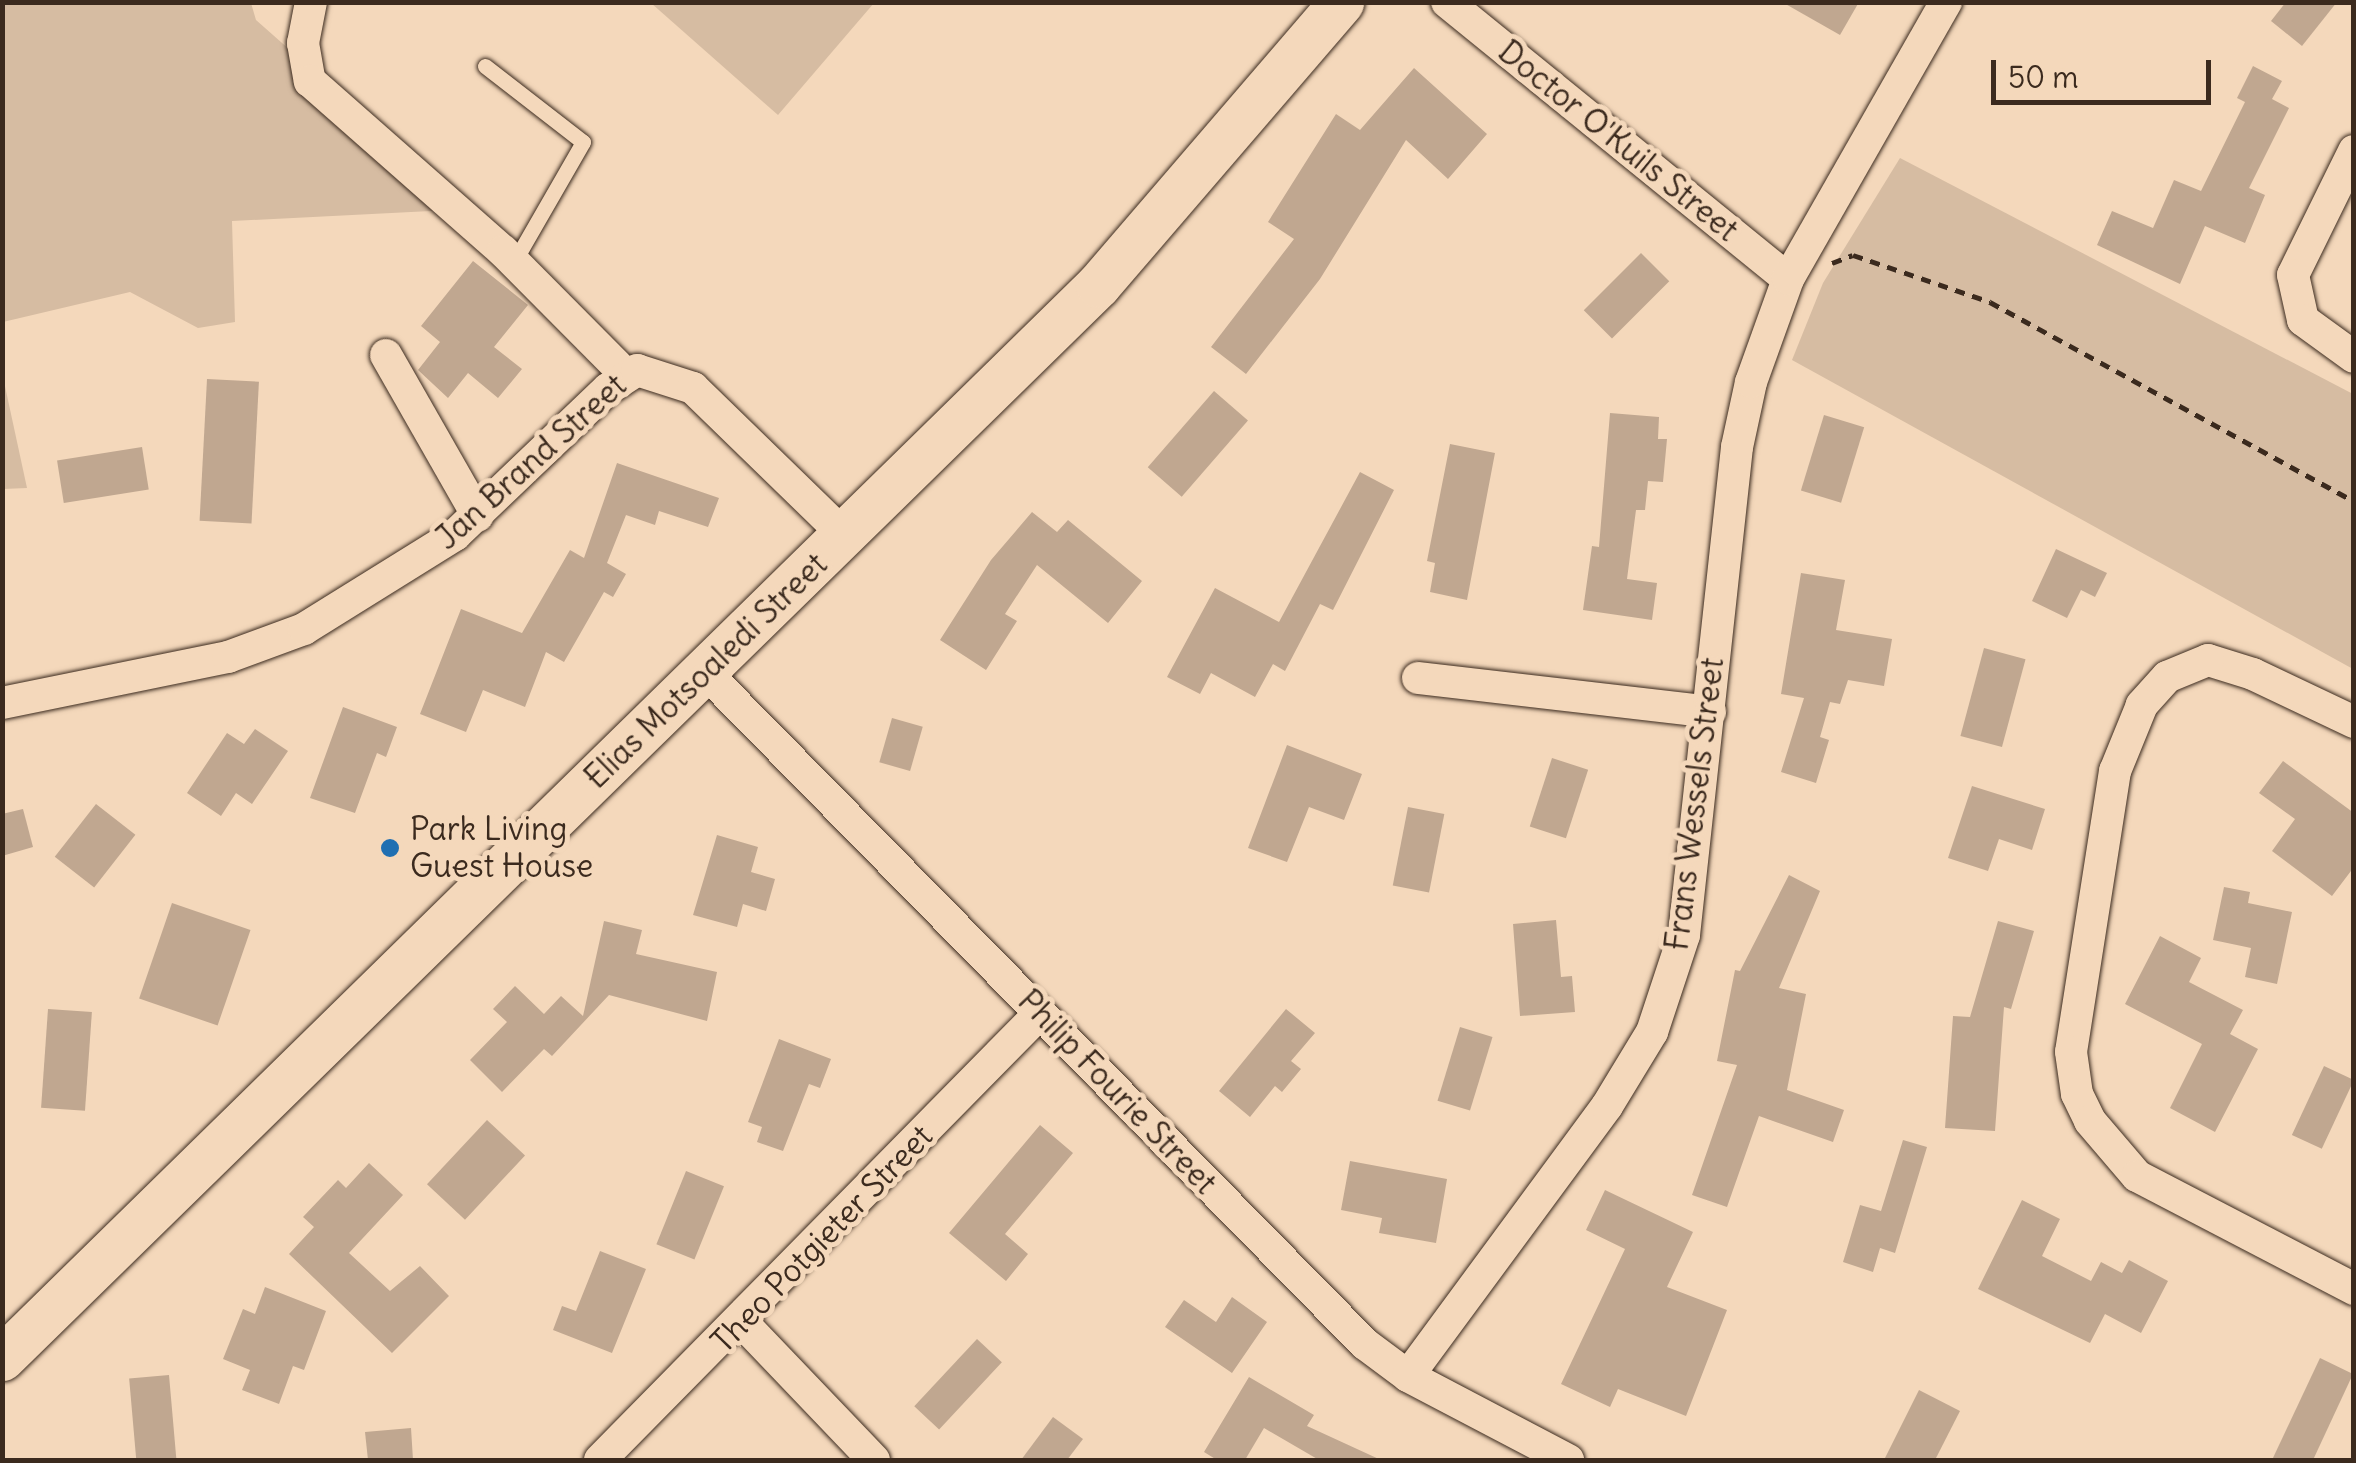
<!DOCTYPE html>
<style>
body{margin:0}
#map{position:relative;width:2356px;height:1463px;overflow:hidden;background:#f4d8bb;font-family:Delius,sans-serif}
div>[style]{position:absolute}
.green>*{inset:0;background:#d6bca2}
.building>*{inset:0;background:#c0a790;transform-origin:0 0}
.path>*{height:5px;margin-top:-2.5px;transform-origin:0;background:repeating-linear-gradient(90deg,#3b2a1e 0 10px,transparent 0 18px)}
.roads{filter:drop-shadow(0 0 2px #3b2a1e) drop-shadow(0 0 2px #3b2a1e)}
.lane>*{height:15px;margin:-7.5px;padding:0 7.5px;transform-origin:7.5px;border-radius:7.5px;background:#f4d8bb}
.street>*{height:32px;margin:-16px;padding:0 16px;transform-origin:16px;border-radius:16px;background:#f4d8bb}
.secondary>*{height:45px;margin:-22.5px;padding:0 22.5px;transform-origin:22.5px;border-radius:22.5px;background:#f4d8bb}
.dots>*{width:28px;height:28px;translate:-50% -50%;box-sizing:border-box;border:5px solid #f4d8bb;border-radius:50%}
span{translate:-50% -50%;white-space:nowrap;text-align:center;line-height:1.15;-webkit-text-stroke:10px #f4d8bb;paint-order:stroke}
.street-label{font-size:32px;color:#3b2a1e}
.poi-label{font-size:32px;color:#3b2a1e}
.left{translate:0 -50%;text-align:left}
.frame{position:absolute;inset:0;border:5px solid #3b2a1e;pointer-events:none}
.scale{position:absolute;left:1991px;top:60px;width:220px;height:45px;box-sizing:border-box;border:5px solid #3b2a1e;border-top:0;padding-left:12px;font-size:30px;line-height:35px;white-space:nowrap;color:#3b2a1e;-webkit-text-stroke:8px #f4d8bb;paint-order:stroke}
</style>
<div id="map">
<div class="green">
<div style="clip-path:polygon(2px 3px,251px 3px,256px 20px,470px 209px,232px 221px,235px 322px,198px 328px,130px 292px,3px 322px)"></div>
<div style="clip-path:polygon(651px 3px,874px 3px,778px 115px)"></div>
<div style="clip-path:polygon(1900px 158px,2353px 394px,2353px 669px,1792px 360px,1823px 283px)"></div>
<div style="clip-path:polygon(3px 377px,27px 488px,3px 489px)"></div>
</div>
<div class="building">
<div style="clip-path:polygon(1782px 2px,1859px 2px,1840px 35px)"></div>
<div style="clip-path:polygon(2286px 2px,2337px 2px,2302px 46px,2271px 21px)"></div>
<div style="clip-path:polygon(2253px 66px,2282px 81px,2272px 99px,2289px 108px,2249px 188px,2265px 195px,2245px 243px,2205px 226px,2180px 284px,2097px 245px,2112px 211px,2153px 228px,2174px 180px,2201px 191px,2245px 102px,2237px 98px)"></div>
<div style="clip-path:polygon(1414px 68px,1487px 134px,1448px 179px,1406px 140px,1320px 279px,1246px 374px,1211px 347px,1294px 239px,1268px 222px,1336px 114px,1360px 130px)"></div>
<div style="left:1641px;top:253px;width:40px;height:81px;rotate:45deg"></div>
<div style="clip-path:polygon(473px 261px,528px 305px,494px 347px,522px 369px,498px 398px,468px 373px,448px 398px,418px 370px,440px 342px,421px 326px)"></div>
<div style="left:207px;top:379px;width:52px;height:142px;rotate:3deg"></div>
<div style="left:1214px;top:391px;width:45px;height:101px;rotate:41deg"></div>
<div style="clip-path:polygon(1610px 413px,1659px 417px,1658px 439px,1667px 439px,1663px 482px,1648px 481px,1645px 510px,1636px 510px,1627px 579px,1657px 583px,1652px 620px,1583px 610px,1592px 546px,1599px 547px)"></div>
<div style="left:1824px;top:415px;width:42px;height:79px;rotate:17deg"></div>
<div style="clip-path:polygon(1450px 444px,1495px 453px,1467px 600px,1430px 592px,1435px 563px,1427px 561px)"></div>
<div style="left:142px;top:447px;width:43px;height:86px;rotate:81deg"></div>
<div style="clip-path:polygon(617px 463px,719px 498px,708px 527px,659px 511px,655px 525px,626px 515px,607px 563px,626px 574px,613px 597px,604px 592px,564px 662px,546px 652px,525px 707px,483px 690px,466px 732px,420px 714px,461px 609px,522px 633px,570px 550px,584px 558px)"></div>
<div style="clip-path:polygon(1360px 472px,1394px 490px,1333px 610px,1320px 604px,1285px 671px,1273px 664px,1255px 697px,1211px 673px,1200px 694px,1167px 677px,1215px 588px,1279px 622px)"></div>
<div style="clip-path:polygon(1032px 512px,1057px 532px,1068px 520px,1142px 581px,1108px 623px,1037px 565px,1005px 614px,1017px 621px,986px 670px,940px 640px,991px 560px)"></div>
<div style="clip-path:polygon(2056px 549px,2107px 573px,2095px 597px,2081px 590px,2067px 618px,2032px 601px)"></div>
<div style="clip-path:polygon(1801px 573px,1845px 580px,1836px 630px,1892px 639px,1884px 686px,1848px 680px,1840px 704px,1830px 702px,1820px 737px,1829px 740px,1816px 783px,1781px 772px,1804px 698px,1781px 694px)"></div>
<div style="left:1984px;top:648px;width:43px;height:91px;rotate:15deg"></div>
<div style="clip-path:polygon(343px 707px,397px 727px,386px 757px,377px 753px,355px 813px,310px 798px)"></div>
<div style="left:892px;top:718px;width:32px;height:46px;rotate:16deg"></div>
<div style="clip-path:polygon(255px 729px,288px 751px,252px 804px,236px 793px,221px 816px,187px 793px,227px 733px,244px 744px)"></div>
<div style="clip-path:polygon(1287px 745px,1362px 774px,1344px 820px,1309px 807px,1287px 862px,1248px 848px)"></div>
<div style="left:1552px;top:758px;width:38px;height:72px;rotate:18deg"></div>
<div style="clip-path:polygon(2283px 761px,2354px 813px,2354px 867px,2332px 896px,2272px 851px,2295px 819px,2259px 793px)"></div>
<div style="clip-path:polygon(1972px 786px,2045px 809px,2032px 850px,1999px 839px,1988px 871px,1948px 858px)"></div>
<div style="left:96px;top:804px;width:50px;height:67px;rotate:38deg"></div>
<div style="left:1408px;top:807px;width:37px;height:80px;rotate:11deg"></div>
<div style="clip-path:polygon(23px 809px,33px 847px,2px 856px,2px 814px)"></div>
<div style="clip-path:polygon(717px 835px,758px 847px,751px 872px,775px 879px,766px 911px,743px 904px,737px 927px,693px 915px)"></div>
<div style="clip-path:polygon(1789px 875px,1820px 891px,1779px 988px,1806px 994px,1787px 1090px,1844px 1110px,1833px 1142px,1759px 1116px,1727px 1207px,1692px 1195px,1737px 1065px,1717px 1061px,1735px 970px,1740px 971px)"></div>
<div style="clip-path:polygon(2224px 887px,2250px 892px,2248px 903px,2292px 912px,2277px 984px,2245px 977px,2251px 948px,2213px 940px)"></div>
<div style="left:172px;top:903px;width:83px;height:101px;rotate:19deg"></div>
<div style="clip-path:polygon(1556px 920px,1561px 977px,1572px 976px,1575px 1012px,1520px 1016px,1513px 924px)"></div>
<div style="clip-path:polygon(604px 921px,642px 930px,636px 954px,717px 972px,707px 1021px,609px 995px,552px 1056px,544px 1049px,502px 1092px,470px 1060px,507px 1022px,493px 1009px,515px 986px,544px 1014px,561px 996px,583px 1016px)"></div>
<div style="clip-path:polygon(1998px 921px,2034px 931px,2011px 1009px,2004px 1007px,1995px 1131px,1945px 1128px,1953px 1016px,1970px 1017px)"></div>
<div style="clip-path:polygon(2160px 936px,2201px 958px,2189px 982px,2243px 1010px,2230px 1034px,2258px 1049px,2215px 1132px,2170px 1108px,2202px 1044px,2125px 1004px)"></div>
<div style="left:48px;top:1009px;width:44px;height:99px;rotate:4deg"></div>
<div style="clip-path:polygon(1286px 1009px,1315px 1033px,1291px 1061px,1301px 1069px,1282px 1092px,1275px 1086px,1250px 1117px,1219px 1091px)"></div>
<div style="left:1460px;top:1027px;width:34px;height:77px;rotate:17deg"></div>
<div style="clip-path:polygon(779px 1039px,831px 1059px,820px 1088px,809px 1084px,783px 1151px,757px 1142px,762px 1127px,748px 1122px)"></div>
<div style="left:2324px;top:1066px;width:33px;height:76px;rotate:25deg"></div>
<div style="left:487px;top:1120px;width:52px;height:88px;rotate:43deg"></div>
<div style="clip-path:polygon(1040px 1125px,1073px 1153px,1005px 1234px,1028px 1254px,1006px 1281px,949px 1233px)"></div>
<div style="clip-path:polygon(1903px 1140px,1927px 1147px,1895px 1253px,1880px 1248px,1873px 1272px,1843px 1262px,1860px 1205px,1881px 1211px)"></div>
<div style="clip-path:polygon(1350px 1161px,1447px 1179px,1436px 1243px,1379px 1233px,1382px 1218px,1341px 1210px)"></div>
<div style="clip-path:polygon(369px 1163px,403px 1195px,349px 1253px,390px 1291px,420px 1266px,449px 1296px,392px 1353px,289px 1254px,314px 1227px,303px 1217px,338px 1180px,346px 1188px)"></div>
<div style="left:686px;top:1171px;width:41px;height:79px;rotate:22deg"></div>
<div style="clip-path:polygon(1605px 1190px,1693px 1232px,1667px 1287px,1727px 1310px,1686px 1416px,1618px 1389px,1610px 1407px,1561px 1384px,1625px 1249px,1586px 1230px)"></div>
<div style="clip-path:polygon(2022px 1200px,2060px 1219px,2042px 1256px,2091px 1281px,2101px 1262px,2122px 1273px,2129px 1260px,2168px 1281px,2141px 1333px,2105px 1314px,2090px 1343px,1978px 1289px)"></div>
<div style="clip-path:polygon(600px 1251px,646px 1269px,612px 1353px,553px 1330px,562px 1306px,576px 1311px)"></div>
<div style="clip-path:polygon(265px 1287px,326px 1311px,304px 1370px,293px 1366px,279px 1404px,242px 1390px,250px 1370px,223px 1359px,243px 1309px,255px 1314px)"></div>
<div style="clip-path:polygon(1232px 1297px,1267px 1322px,1232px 1373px,1165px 1327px,1184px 1300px,1216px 1322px)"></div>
<div style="left:977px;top:1339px;width:34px;height:92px;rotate:43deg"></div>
<div style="clip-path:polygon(2320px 1358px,2353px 1374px,2313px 1460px,2272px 1460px)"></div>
<div style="left:169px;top:1375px;width:85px;height:40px;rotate:85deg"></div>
<div style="clip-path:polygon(1249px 1377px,1314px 1415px,1307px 1426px,1381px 1460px,1319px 1460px,1264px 1428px,1245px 1460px,1217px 1460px,1204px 1452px)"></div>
<div style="clip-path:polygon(1919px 1390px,1960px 1411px,1935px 1460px,1884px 1460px)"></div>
<div style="clip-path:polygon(1053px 1417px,1083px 1439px,1067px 1460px,1021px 1460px)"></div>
<div style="clip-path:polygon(411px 1428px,413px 1460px,368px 1460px,365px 1432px)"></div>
</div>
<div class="path">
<div style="left:1832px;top:263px;width:22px;rotate:-21deg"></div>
<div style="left:1853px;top:255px;width:145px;rotate:18.9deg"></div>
<div style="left:1990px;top:302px;width:415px;rotate:28.7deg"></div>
</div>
<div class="roads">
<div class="lane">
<div style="left:485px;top:66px;width:124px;rotate:37.8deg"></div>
<div style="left:583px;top:142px;width:138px;rotate:119.9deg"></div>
</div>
<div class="street">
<div style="left:311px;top:2px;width:42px;rotate:101deg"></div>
<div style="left:303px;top:43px;width:39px;rotate:80deg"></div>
<div style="left:310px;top:81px;width:257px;rotate:41.4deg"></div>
<div style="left:503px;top:251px;width:173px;rotate:45.2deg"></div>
<div style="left:1447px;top:2px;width:439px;rotate:39.1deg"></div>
<div style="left:2354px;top:151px;width:138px;rotate:116.2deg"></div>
<div style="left:2293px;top:275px;width:46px;rotate:77.5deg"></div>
<div style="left:2303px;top:320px;width:63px;rotate:36deg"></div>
<div style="left:386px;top:355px;width:185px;rotate:60.3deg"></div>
<div style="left:705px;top:672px;width:942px;rotate:45.52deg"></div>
<div style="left:1365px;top:1344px;width:54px;rotate:36.7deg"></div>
<div style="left:1408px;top:1376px;width:181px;rotate:27.7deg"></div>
<div style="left:1418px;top:678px;width:294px;rotate:6.6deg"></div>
<div style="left:2px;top:703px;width:231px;rotate:-11.5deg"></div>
<div style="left:228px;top:657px;width:81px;rotate:-20.2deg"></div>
<div style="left:304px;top:629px;width:178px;rotate:-31.9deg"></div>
<div style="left:455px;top:535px;width:211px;rotate:-43.7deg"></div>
<div style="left:608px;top:389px;width:35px;rotate:-33deg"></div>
<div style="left:637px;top:370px;width:59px;rotate:17.8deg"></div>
<div style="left:693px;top:388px;width:212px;rotate:44.2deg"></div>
<div style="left:2354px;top:722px;width:112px;rotate:-154.6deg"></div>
<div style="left:2253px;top:674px;width:47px;rotate:-162.7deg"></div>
<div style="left:2208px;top:660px;width:44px;rotate:157.5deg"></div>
<div style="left:2167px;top:677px;width:38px;rotate:132deg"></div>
<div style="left:2142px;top:705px;width:71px;rotate:112.2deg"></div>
<div style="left:2115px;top:771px;width:284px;rotate:98.9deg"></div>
<div style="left:2071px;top:1052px;width:42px;rotate:81.9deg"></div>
<div style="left:2077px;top:1094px;width:30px;rotate:64deg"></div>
<div style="left:2090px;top:1121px;width:72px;rotate:49.5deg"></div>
<div style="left:2137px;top:1176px;width:245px;rotate:27.5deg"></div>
<div style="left:742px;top:1322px;width:191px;rotate:46.3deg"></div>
<div style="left:1408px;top:1376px;width:335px;rotate:-53.6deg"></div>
<div style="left:1607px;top:1106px;width:87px;rotate:-58.7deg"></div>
<div style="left:1652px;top:1032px;width:102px;rotate:-71.7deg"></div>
<div style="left:1684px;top:935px;width:491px;rotate:-83.8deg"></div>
<div style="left:1737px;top:447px;width:66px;rotate:-77.8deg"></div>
<div style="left:1751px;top:382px;width:109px;rotate:-70.2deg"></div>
<div style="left:1788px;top:279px;width:319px;rotate:-60.3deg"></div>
<div style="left:600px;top:1460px;width:627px;rotate:-45.45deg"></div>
</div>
<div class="secondary">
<div style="left:2px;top:1358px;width:1534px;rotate:-44.39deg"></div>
<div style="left:1098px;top:285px;width:373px;rotate:-49.3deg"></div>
</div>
</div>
<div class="dots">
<div style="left:390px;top:848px;background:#1f6fb2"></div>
</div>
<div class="street-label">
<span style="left:1618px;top:141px;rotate:39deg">Doctor O'Kuils Street</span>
<span style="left:531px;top:462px;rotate:-42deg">Jan Brand Street</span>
<span style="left:706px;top:671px;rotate:-44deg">Elias Motsoaledi Street</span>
<span style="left:1695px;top:804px;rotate:-83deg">Frans Wessels Street</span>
<span style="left:1117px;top:1092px;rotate:46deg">Philip Fourie Street</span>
<span style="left:822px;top:1239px;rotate:-46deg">Theo Potgieter Street</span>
</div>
<div class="poi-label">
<span class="left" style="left:410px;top:848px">Park Living<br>Guest House</span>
</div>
<div class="frame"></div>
<div class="scale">50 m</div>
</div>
